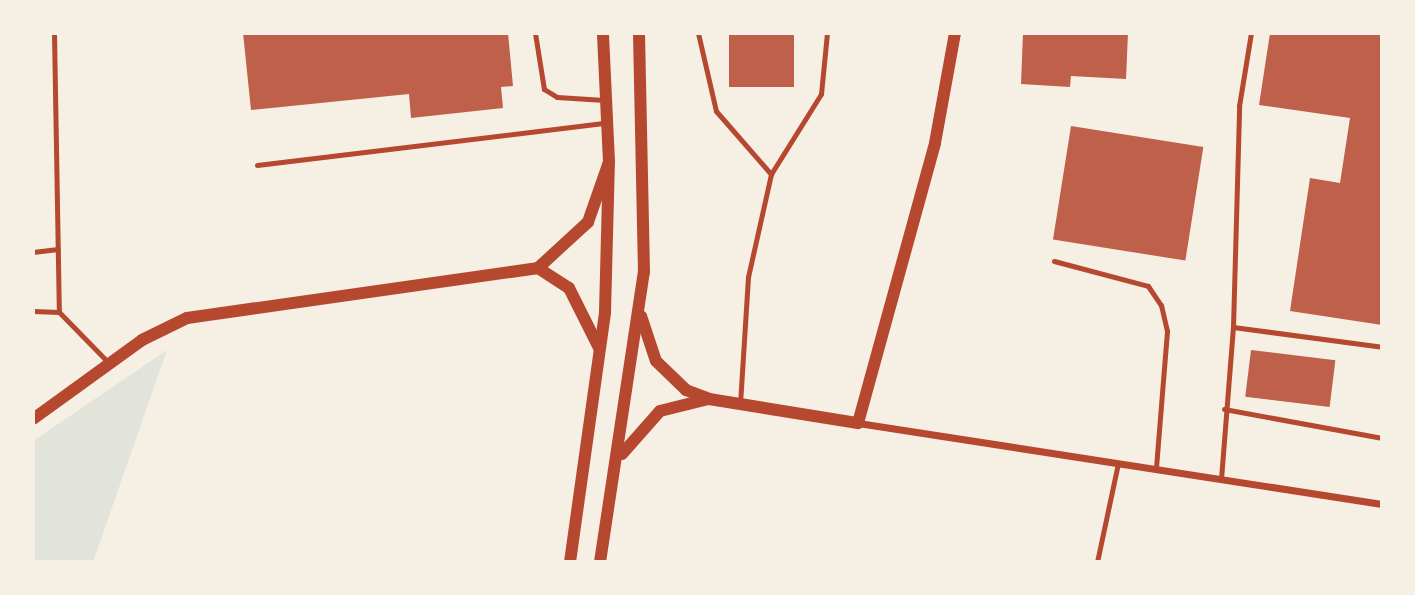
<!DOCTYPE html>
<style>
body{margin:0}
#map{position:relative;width:1415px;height:595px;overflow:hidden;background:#f6efe4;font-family:"Zilla Slab",serif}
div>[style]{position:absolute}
.green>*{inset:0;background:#e2e4dc}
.building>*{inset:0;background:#bf614a;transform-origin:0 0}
.service>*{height:5px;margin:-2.5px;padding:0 2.5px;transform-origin:2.5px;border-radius:2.5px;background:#b5482f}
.minor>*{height:7px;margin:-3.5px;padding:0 3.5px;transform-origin:3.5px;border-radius:3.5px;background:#b5482f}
.tertiary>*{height:12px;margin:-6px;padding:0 6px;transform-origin:6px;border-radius:6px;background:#b5482f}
span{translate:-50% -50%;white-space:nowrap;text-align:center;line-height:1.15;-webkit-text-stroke:5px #f6efe4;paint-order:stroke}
.frame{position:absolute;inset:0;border:35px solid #f6efe4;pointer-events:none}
</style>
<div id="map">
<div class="green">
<div style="clip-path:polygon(167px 350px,93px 562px,33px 562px,33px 441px)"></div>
</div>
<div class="building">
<div style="clip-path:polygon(243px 33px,508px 33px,513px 86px,501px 87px,503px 108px,411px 118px,409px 94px,251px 110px)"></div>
<div style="left:729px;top:33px;width:65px;height:54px"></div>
<div style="clip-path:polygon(1023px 33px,1128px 33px,1126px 79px,1071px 76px,1070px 87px,1021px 84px)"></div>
<div style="clip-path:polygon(1270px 33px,1382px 33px,1382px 325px,1290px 311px,1310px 178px,1340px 183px,1350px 118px,1259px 105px)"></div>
<div style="left:1071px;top:126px;width:134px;height:115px;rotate:9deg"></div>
<div style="left:1251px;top:350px;width:85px;height:47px;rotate:7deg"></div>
</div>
<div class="service">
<div style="left:54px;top:33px;width:279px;rotate:89deg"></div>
<div style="left:535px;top:33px;width:57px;rotate:80.9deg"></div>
<div style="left:544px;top:89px;width:15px;rotate:32deg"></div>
<div style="left:557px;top:97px;width:47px;rotate:3.7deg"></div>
<div style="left:698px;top:33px;width:80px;rotate:77deg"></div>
<div style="left:716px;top:111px;width:84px;rotate:48.9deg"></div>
<div style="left:257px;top:165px;width:351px;rotate:-6.9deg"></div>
<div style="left:33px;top:252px;width:25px;rotate:-7deg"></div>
<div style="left:1054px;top:261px;width:97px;rotate:14.9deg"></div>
<div style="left:1148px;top:286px;width:23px;rotate:56deg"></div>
<div style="left:1161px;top:305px;width:27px;rotate:77deg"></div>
<div style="left:1167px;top:331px;width:138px;rotate:94.6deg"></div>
<div style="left:33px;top:311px;width:26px;rotate:2deg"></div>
<div style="left:59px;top:312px;width:73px;rotate:45.6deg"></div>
<div style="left:1233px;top:327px;width:150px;rotate:7.6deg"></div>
<div style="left:740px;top:404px;width:127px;rotate:-86.4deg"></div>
<div style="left:748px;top:277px;width:106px;rotate:-77.4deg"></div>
<div style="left:771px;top:174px;width:94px;rotate:-58deg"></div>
<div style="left:821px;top:94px;width:61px;rotate:-84.4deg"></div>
<div style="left:1224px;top:409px;width:161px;rotate:10.4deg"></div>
<div style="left:1221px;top:479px;width:152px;rotate:-85.5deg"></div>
<div style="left:1233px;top:327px;width:221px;rotate:-88.4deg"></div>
<div style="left:1239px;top:106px;width:74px;rotate:-80.7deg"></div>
<div style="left:1097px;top:562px;width:101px;rotate:-78deg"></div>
</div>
<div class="minor">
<div style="left:858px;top:423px;width:530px;rotate:8.79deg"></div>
</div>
<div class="tertiary">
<div style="left:538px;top:268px;width:37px;rotate:33deg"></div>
<div style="left:569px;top:288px;width:67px;rotate:63.4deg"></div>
<div style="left:641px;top:316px;width:47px;rotate:71.6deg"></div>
<div style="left:656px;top:361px;width:42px;rotate:44deg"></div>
<div style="left:686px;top:390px;width:25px;rotate:21deg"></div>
<div style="left:709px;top:399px;width:151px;rotate:9.2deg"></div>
<div style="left:858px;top:423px;width:290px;rotate:-74.6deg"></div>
<div style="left:935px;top:143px;width:112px;rotate:-79.7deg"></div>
<div style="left:33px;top:419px;width:135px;rotate:-35.9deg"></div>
<div style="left:142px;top:340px;width:50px;rotate:-26.1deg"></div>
<div style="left:187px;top:318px;width:355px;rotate:-8.1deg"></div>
<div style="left:538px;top:268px;width:68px;rotate:-42.6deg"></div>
<div style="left:588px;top:222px;width:64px;rotate:-70.7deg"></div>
<div style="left:622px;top:454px;width:57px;rotate:-48.5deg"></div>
<div style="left:660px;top:411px;width:49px;rotate:-14deg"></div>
<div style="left:570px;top:562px;width:252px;rotate:-82deg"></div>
<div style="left:605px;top:312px;width:150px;rotate:-88.5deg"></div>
<div style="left:609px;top:162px;width:129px;rotate:-92.7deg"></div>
<div style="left:600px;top:562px;width:293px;rotate:-81.4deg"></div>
<div style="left:644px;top:272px;width:239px;rotate:-91.2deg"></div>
</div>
<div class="frame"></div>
</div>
